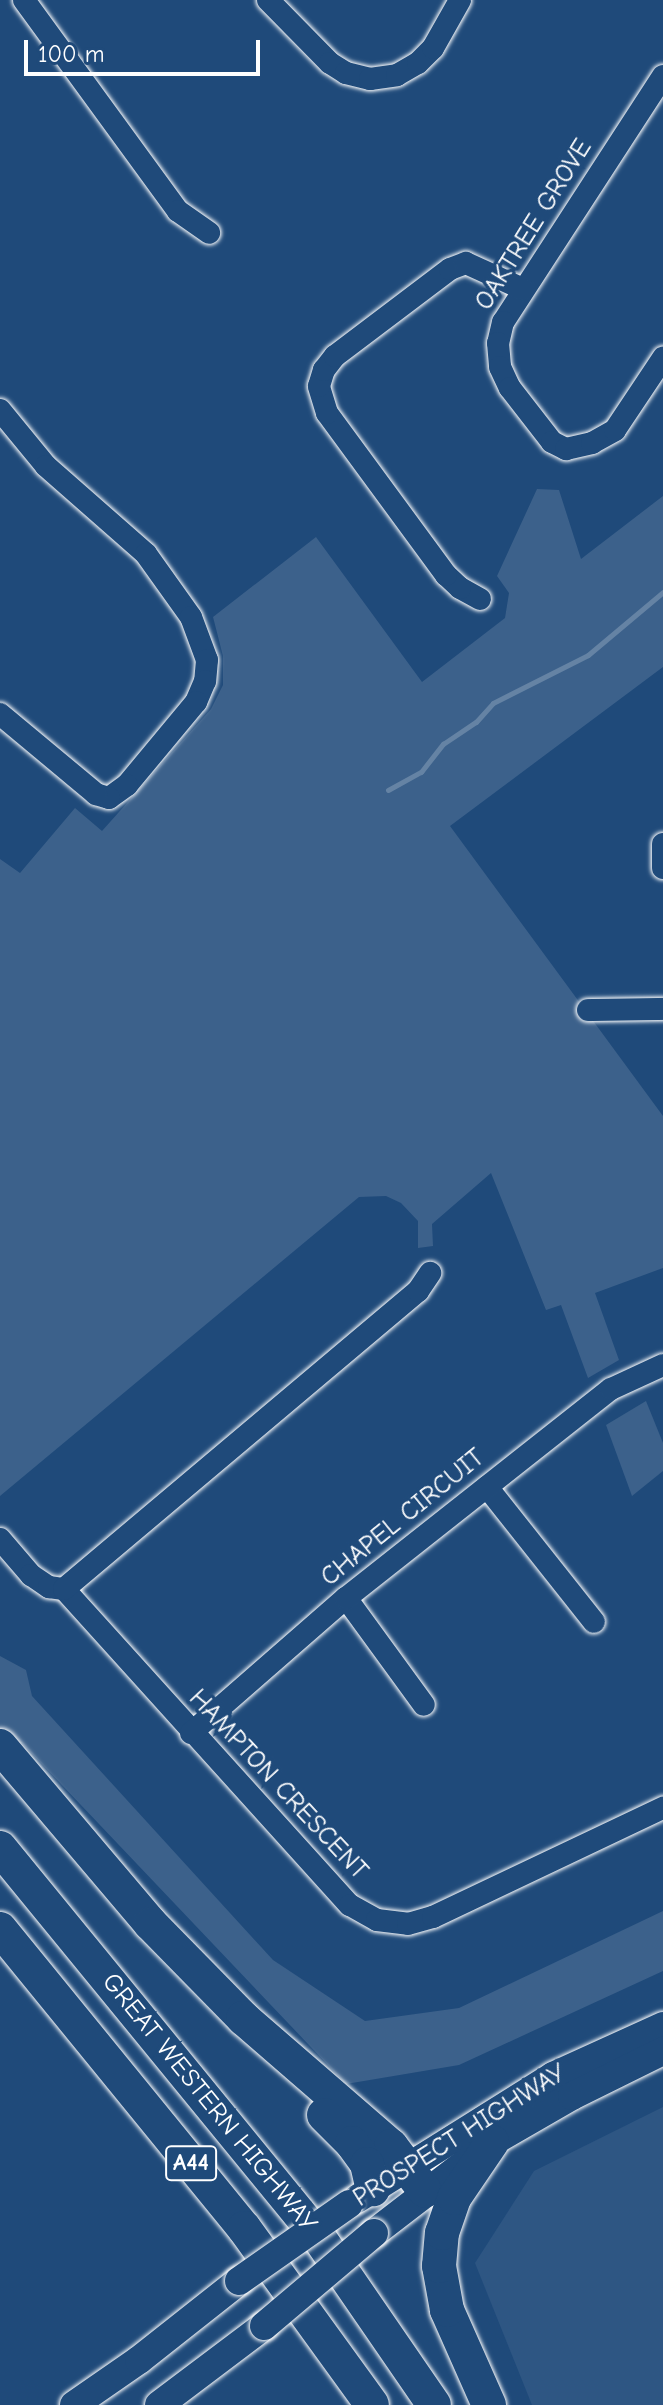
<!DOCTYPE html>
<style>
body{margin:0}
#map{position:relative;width:663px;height:2405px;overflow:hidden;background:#1f4a7a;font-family:"Comic Neue",sans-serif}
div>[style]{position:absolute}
.built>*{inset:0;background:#2e5683}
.green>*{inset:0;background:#3c618b}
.stream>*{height:5px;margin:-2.5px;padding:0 2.5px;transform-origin:2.5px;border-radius:2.5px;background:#6583a4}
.roads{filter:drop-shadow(0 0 2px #fff) drop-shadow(0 0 2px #fff)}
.minor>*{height:22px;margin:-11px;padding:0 11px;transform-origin:11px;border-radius:11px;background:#1f4a7a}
.major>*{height:28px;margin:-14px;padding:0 14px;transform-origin:14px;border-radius:14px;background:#1f4a7a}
.highway>*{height:34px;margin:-17px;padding:0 17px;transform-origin:17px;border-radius:17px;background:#1f4a7a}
.bridges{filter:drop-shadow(0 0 2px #fff) drop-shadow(0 0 2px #fff)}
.major-bridge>*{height:28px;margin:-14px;padding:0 14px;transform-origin:14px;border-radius:14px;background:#1f4a7a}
span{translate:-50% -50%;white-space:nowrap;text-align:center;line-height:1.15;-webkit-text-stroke:7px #1f4a7a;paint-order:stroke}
.shield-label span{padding:2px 6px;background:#1f4a7a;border:2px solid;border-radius:6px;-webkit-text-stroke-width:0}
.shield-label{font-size:24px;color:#fff;font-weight:700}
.street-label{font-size:26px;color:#fff}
.scale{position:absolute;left:24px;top:40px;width:236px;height:36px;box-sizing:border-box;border:4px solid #fff;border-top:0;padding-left:10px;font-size:24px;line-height:28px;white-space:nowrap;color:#fff;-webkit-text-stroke:6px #1f4a7a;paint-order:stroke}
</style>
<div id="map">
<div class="built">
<div style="clip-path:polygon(663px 2107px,663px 2405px,532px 2405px,475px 2263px,534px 2171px)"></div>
</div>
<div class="green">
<div style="clip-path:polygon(537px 489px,559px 490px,581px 559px,663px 496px,663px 667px,450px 826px,663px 1116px,663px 1268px,595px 1293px,619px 1360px,588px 1378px,561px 1305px,546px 1310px,491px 1173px,432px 1224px,433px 1246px,418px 1248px,418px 1221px,401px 1203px,386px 1196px,359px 1197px,0 1496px,0 859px,20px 873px,75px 808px,102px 831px,211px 709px,223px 685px,223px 656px,213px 617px,316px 537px,422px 682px,505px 618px,509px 593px,497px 576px)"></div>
<div style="clip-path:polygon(646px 1401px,663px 1443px,663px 1471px,632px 1496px,606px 1425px)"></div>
<div style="clip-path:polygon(0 1656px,26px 1670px,32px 1696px,273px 1960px,365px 2021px,459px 2008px,663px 1911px,663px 1971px,459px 2065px,346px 2084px,22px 1743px,0 1746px)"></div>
</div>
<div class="stream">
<div style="left:388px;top:790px;width:38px;rotate:-29deg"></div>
<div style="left:421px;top:772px;width:36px;rotate:-52deg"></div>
<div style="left:443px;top:744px;width:40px;rotate:-34deg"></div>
<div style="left:476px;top:722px;width:25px;rotate:-48deg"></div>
<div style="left:493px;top:703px;width:106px;rotate:-26.8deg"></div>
<div style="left:588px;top:655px;width:98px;rotate:-40deg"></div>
</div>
<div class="roads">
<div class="minor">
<div style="left:24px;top:0;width:261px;rotate:53.9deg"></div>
<div style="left:178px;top:211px;width:38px;rotate:35deg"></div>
<div style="left:268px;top:0;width:88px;rotate:45.5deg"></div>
<div style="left:330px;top:63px;width:19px;rotate:32deg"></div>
<div style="left:346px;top:73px;width:25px;rotate:14deg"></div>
<div style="left:370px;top:79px;width:27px;rotate:-8deg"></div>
<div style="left:397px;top:75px;width:24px;rotate:-30deg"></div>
<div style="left:418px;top:63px;width:21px;rotate:-45deg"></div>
<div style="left:433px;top:48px;width:55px;rotate:-60.6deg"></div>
<div style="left:663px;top:76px;width:293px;rotate:123deg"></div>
<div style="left:503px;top:322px;width:22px;rotate:103deg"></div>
<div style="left:498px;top:343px;width:24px;rotate:85deg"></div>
<div style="left:500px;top:367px;width:23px;rotate:65deg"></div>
<div style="left:510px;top:388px;width:68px;rotate:52.1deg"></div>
<div style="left:552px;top:442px;width:16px;rotate:27deg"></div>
<div style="left:566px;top:449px;width:27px;rotate:-13deg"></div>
<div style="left:592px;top:443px;width:26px;rotate:-29deg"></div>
<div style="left:615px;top:430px;width:87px;rotate:-56.3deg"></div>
<div style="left:0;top:410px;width:72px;rotate:50.6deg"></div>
<div style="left:46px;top:466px;width:133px;rotate:41.3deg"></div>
<div style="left:146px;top:554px;width:77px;rotate:54.5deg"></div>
<div style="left:191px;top:617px;width:46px;rotate:69.6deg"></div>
<div style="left:207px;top:660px;width:21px;rotate:95deg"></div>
<div style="left:205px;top:681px;width:23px;rotate:113deg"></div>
<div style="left:196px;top:702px;width:108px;rotate:129.7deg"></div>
<div style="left:127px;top:785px;width:22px;rotate:144deg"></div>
<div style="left:109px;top:798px;width:14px;rotate:-163deg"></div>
<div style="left:96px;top:794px;width:125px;rotate:-140.2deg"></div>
<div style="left:480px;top:599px;width:23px;rotate:-151deg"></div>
<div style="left:460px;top:588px;width:19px;rotate:-137deg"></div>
<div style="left:446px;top:575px;width:201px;rotate:-126.3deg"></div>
<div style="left:327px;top:413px;width:28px;rotate:-107deg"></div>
<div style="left:319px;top:386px;width:17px;rotate:-73deg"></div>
<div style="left:324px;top:370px;width:18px;rotate:-52deg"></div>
<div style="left:335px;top:356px;width:144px;rotate:-37.1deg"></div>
<div style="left:450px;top:269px;width:17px;rotate:-21deg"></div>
<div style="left:466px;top:263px;width:63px;rotate:24.5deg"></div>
<div style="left:663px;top:844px;width:24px;rotate:90deg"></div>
<div style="left:588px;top:1010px;width:75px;rotate:-0.8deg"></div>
<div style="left:487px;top:1487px;width:172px;rotate:51.6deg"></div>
<div style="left:0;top:1539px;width:48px;rotate:49.3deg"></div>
<div style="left:31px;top:1575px;width:22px;rotate:34deg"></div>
<div style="left:49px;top:1587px;width:15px;rotate:8deg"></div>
<div style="left:64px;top:1589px;width:426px;rotate:47.9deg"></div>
<div style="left:350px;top:1905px;width:31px;rotate:29deg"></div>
<div style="left:377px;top:1920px;width:31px;rotate:7deg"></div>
<div style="left:408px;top:1924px;width:26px;rotate:-16deg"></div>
<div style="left:433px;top:1917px;width:255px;rotate:-25.4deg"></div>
<div style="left:64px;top:1589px;width:463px;rotate:-40.1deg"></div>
<div style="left:418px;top:1291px;width:22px;rotate:-56deg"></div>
<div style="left:346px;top:1598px;width:132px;rotate:53.9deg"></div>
<div style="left:191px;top:1733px;width:206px;rotate:-41.1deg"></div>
<div style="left:346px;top:1598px;width:337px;rotate:-38.3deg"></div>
<div style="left:611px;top:1389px;width:57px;rotate:-24.8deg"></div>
</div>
<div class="major">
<div style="left:357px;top:2199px;width:231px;rotate:-32.1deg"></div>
<div style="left:553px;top:2076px;width:121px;rotate:-24.4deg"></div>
<div style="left:374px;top:2233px;width:149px;rotate:-37.6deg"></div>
<div style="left:492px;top:2142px;width:92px;rotate:-29.9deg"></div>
<div style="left:572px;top:2096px;width:102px;rotate:-26.3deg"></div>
<div style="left:74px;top:2405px;width:79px;rotate:-34.7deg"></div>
<div style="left:139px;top:2360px;width:127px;rotate:-38.3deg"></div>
<div style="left:159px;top:2405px;width:131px;rotate:-37deg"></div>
</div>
<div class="highway">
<div style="left:0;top:1746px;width:233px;rotate:49.7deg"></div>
<div style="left:151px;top:1924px;width:132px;rotate:45.6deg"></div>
<div style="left:243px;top:2018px;width:196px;rotate:40.9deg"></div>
<div style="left:391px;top:2146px;width:56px;rotate:52.9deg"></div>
<div style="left:0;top:1848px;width:505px;rotate:50.7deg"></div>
<div style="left:320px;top:2239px;width:201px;rotate:55.5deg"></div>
<div style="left:0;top:1929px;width:386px;rotate:50.8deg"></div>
<div style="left:244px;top:2228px;width:218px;rotate:54.1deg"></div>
<div style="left:324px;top:2115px;width:40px;rotate:45deg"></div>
<div style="left:352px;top:2143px;width:26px;rotate:54deg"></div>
<div style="left:367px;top:2164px;width:26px;rotate:77deg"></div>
<div style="left:489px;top:2405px;width:104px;rotate:-113.9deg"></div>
<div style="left:447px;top:2310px;width:45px;rotate:-100.3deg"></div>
<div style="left:439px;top:2266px;width:33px;rotate:-85deg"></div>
<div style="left:442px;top:2233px;width:37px;rotate:-71deg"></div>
<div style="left:454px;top:2198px;width:68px;rotate:-55.8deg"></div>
</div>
</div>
<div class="bridges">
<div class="major-bridge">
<div style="left:239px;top:2281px;width:134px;rotate:-35deg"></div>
<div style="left:264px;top:2326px;width:144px;rotate:-40.2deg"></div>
</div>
</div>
<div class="shield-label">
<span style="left:191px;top:2163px">A44</span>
</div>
<div class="street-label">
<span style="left:534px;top:225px;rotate:-58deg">OAKTREE GROVE</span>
<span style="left:403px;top:1518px;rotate:-39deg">CHAPEL CIRCUIT</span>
<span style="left:278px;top:1785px;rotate:47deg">HAMPTON CRESCENT</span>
<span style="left:209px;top:2103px;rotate:51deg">GREAT WESTERN HIGHWAY</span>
<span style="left:460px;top:2136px;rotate:-32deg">PROSPECT HIGHWAY</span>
</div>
<div class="scale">100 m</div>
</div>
